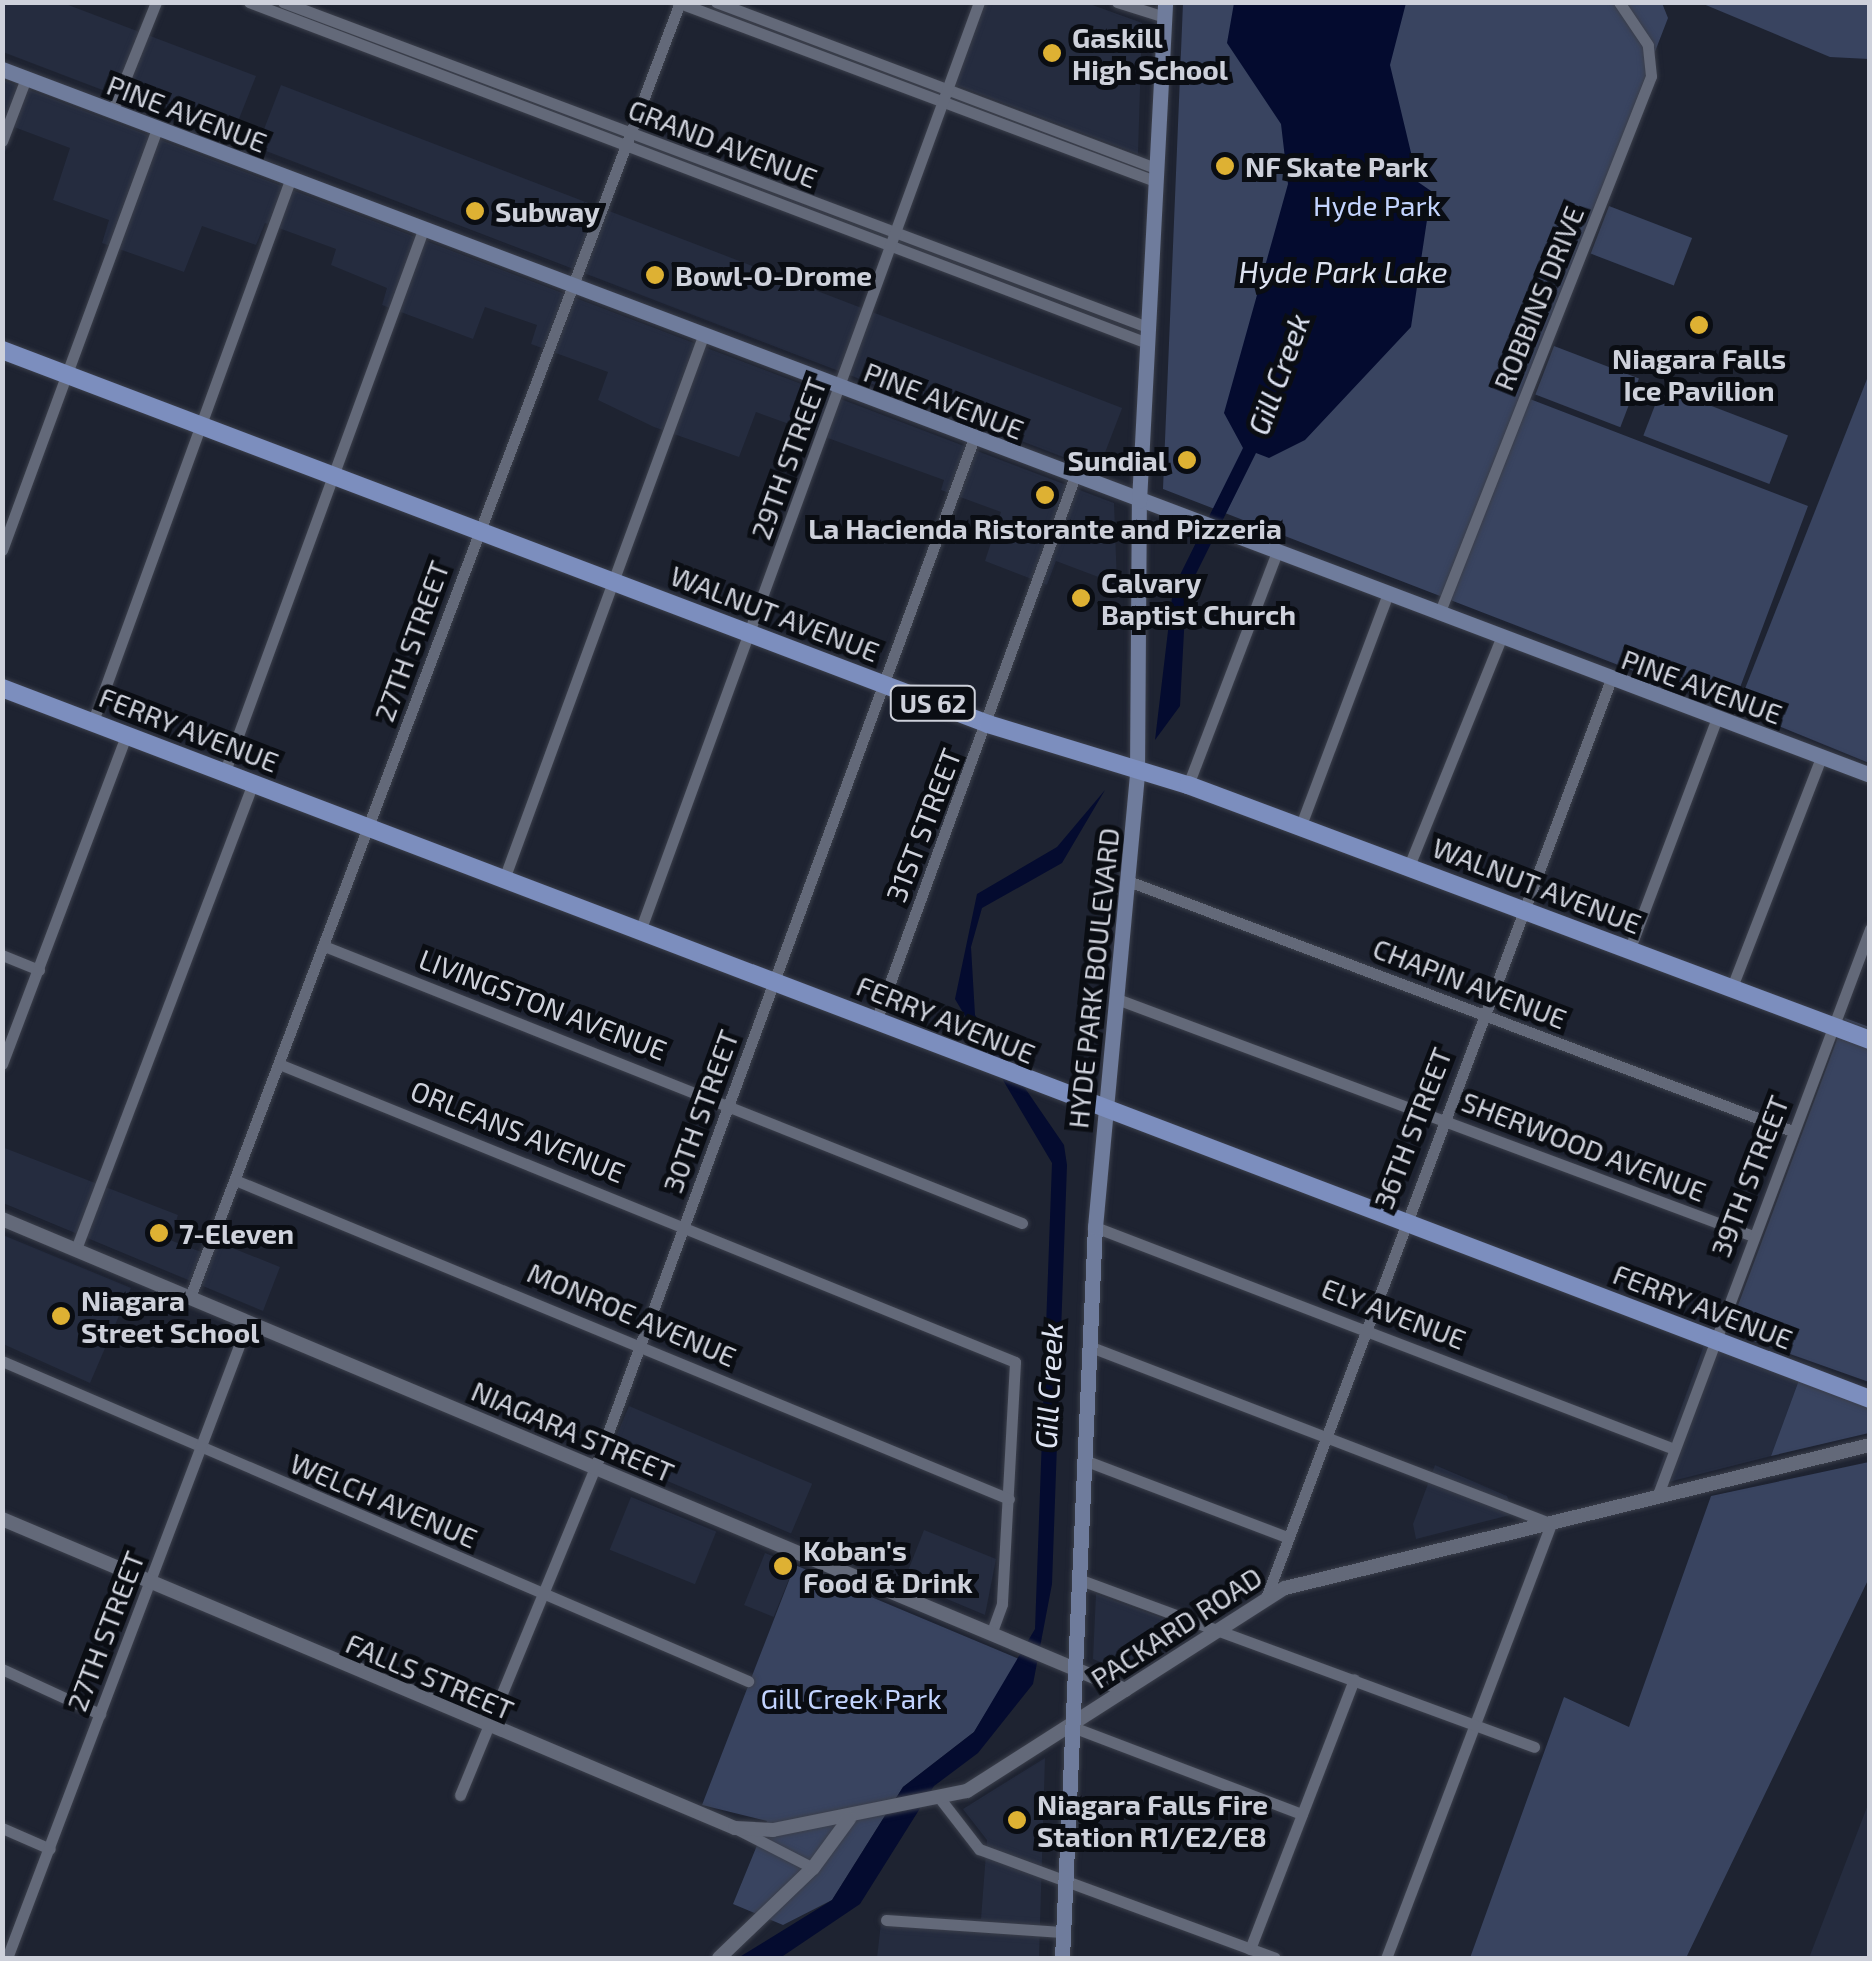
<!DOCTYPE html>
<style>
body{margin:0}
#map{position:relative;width:1872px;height:1961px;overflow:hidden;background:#1e2331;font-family:"Exo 2",sans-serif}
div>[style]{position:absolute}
.built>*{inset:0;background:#252c3f;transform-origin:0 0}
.green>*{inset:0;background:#394460;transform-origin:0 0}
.water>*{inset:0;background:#040b2f}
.roads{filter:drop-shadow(0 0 2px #3b3f4b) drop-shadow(0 0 2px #3b3f4b)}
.minor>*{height:11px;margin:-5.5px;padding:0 5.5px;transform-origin:5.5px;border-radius:5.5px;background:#636979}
.tertiary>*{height:14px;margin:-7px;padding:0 7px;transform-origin:7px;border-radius:7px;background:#636979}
.secondary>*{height:15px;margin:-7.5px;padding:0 7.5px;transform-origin:7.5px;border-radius:7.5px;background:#6f7c9c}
.primary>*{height:18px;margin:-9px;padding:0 9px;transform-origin:9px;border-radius:9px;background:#7c8ebe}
.dots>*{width:28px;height:28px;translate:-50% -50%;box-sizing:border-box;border:5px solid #0a0d13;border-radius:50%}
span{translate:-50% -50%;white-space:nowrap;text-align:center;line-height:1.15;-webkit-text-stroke:10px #0a0d13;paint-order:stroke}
.shield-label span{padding:2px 8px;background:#0a0d13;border:2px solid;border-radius:8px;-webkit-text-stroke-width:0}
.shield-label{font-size:25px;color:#ced1db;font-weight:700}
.poi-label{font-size:28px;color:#ced1db;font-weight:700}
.left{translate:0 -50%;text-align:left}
.right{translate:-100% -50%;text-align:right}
.street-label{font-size:28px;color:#ced1db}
.park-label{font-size:28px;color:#c3d4ff}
.water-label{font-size:30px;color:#dde3f1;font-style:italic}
.frame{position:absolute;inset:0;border:5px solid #ced1db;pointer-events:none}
</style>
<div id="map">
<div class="built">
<div style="clip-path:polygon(2px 3px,63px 3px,256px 76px,231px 139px,3px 52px)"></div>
<div style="clip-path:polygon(982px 3px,1087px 3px,1142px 23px,1138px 154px,951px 83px)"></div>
<div style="clip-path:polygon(3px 80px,1114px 503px,1117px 584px,1056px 561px,1047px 585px,985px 561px,1001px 512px,941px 490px,944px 480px,756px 412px,739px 457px,654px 427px,598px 400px,608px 372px,531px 344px,537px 325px,485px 307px,473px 339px,382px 305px,387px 288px,331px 265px,336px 249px,265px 223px,256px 245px,202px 226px,184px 272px,102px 243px,109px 220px,53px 200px,70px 148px,14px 127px,3px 158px)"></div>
<div style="left:281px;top:85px;width:901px;height:67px;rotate:21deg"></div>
<div style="clip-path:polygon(2px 1147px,178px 1215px,170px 1240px,209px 1255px,215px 1241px,280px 1267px,263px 1311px,3px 1203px)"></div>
<div style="clip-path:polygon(3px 1235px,131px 1288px,90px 1383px,3px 1344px)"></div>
<div style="clip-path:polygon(1704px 1345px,1799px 1380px,1771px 1456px,1653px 1486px)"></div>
<div style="left:629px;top:1406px;width:199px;height:54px;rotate:23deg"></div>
<div style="clip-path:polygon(1435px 1465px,1507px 1496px,1514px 1514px,1416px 1539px,1413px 1524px)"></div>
<div style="left:631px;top:1497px;width:92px;height:57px;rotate:22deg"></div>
<div style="clip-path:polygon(924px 1530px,996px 1559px,985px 1615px,904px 1581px)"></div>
<div style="left:765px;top:1553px;width:32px;height:56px;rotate:22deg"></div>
<div style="clip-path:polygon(1096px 1594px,1187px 1627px,1122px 1671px,1093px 1659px)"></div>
<div style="clip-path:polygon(1045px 1758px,1039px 1958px,877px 1958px,882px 1914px,981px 1919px,987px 1840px,963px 1809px)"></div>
<div style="clip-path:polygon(1869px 1802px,1869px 1958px,1809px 1958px)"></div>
</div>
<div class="green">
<div style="clip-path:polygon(1183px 3px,1662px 3px,1668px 18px,1522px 396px,1808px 506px,1732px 709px,1163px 489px)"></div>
<div style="clip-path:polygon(1701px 3px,1869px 3px,1869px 59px,1830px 57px)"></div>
<div style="left:1609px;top:206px;width:89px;height:51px;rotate:21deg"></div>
<div style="left:1554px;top:346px;width:91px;height:52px;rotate:21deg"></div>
<div style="clip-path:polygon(1869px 374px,1869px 763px,1737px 709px)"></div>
<div style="left:1662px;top:387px;width:135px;height:52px;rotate:21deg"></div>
<div style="clip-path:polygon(1845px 1018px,1869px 1027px,1869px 1382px,1728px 1332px)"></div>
<div style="clip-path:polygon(1799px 1380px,1869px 1407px,1869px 1433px,1771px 1456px)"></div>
<div style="clip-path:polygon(1869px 1462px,1869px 1578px,1686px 1958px,1470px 1958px,1564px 1697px,1629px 1727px,1711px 1496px)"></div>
<div style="clip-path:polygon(795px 1565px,1019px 1659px,974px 1732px,903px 1787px,832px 1900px,783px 1925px,733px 1904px,767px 1821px,702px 1805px)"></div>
</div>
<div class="water">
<div style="clip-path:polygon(1234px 3px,1406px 3px,1390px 65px,1418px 182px,1434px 193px,1437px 211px,1427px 220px,1411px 327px,1305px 440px,1269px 458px,1256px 453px,1186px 594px,1180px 706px,1155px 740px,1173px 589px,1243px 448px,1224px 413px,1288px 184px,1281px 124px,1227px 43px)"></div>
<div style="clip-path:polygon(1105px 790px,1062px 863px,982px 908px,971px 947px,975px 1015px,1064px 1145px,1067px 1165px,1052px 1584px,1033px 1684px,978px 1753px,934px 1786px,860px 1904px,780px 1958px,738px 1958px,832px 1900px,903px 1787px,974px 1732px,1035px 1629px,1052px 1163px,955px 999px,977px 894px,1057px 847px)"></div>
</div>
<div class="roads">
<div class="minor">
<div style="left:249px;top:2px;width:961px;rotate:20.79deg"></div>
<div style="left:283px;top:2px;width:923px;rotate:20.61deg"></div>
<div style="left:677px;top:2px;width:510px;rotate:20.53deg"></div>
<div style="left:716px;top:2px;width:470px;rotate:20.7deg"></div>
<div style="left:1117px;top:2px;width:50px;rotate:17.4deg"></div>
<div style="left:113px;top:109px;width:115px;rotate:-68.1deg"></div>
<div style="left:2px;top:141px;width:67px;rotate:-69.1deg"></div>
<div style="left:2px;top:550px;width:451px;rotate:-69.8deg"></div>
<div style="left:1439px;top:614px;width:578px;rotate:-68.49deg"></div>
<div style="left:1651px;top:76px;width:31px;rotate:-96deg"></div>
<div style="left:1648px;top:45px;width:52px;rotate:-124deg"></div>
<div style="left:93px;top:721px;width:576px;rotate:-69.99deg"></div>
<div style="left:225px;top:771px;width:576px;rotate:-69.9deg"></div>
<div style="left:1188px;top:785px;width:249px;rotate:-69.1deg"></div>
<div style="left:1301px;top:825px;width:247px;rotate:-69.4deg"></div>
<div style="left:1409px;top:866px;width:246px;rotate:-68deg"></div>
<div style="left:504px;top:879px;width:578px;rotate:-69.87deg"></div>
<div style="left:1131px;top:882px;width:706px;rotate:20.64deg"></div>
<div style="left:640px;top:931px;width:989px;rotate:-69.95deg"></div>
<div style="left:324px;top:946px;width:751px;rotate:21.65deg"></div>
<div style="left:1630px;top:948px;width:246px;rotate:-69.3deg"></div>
<div style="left:2px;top:955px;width:40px;rotate:22deg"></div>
<div style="left:1732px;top:987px;width:247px;rotate:-68.8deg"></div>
<div style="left:1117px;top:999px;width:679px;rotate:20.44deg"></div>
<div style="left:876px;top:1021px;width:580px;rotate:-69.94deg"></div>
<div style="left:2px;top:1064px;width:353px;rotate:-69.3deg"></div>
<div style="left:279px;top:1064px;width:794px;rotate:22.04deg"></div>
<div style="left:1015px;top:1362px;width:242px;rotate:93.1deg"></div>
<div style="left:1002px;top:1604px;width:32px;rotate:110deg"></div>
<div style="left:235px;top:1180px;width:837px;rotate:22.4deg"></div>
<div style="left:1095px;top:1227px;width:620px;rotate:20.98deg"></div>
<div style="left:76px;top:1249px;width:499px;rotate:-69.2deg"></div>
<div style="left:190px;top:1297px;width:1385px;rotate:-69.27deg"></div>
<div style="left:1091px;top:1347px;width:493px;rotate:21deg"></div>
<div style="left:1551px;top:1524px;width:464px;rotate:110.8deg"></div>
<div style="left:2px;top:1361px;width:812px;rotate:23.22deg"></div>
<div style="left:1084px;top:1460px;width:214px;rotate:20.8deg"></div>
<div style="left:1657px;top:1497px;width:607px;rotate:-69.44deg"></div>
<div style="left:1078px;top:1579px;width:486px;rotate:20.2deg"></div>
<div style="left:1266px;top:1598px;width:982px;rotate:-69.42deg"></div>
<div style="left:2px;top:1669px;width:108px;rotate:24.7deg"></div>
<div style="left:1070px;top:1726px;width:248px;rotate:20.8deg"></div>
<div style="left:460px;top:1795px;width:354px;rotate:-67.6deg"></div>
<div style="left:595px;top:1468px;width:1098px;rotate:-69.8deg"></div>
<div style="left:941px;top:1800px;width:62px;rotate:52.2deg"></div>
<div style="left:979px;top:1849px;width:315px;rotate:20.2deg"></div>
<div style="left:2px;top:1828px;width:52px;rotate:23.6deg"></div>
<div style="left:739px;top:1830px;width:83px;rotate:27.2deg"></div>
<div style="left:886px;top:1920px;width:176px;rotate:3.9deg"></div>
<div style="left:1250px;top:1949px;width:289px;rotate:-68.9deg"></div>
<div style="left:7px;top:1958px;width:680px;rotate:-69.25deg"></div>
</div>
<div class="tertiary">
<div style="left:2px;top:1219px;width:1218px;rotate:22.75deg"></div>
<div style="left:2px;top:1519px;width:795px;rotate:22.86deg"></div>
<div style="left:735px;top:1828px;width:38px;rotate:3deg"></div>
<div style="left:773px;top:1830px;width:198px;rotate:-11.4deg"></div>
<div style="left:967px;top:1791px;width:377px;rotate:-32.6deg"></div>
<div style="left:1285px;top:1588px;width:602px;rotate:-13.74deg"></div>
<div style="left:719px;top:1958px;width:130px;rotate:-43.8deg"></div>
<div style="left:813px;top:1868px;width:61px;rotate:-53.7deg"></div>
</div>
<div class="secondary">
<div style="left:2px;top:69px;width:1997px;rotate:20.7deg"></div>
<div style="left:1062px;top:1958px;width:732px;rotate:-87.42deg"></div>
<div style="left:1095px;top:1227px;width:457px;rotate:-84.7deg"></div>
<div style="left:1137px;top:772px;width:271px;rotate:-89.6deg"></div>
<div style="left:1139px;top:501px;width:500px;rotate:-87deg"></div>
</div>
<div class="primary">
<div style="left:2px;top:350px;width:1055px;rotate:20.77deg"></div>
<div style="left:988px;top:724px;width:209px;rotate:17deg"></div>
<div style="left:1188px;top:785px;width:728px;rotate:20.5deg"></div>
<div style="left:2px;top:688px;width:1999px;rotate:20.84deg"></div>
</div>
</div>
<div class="dots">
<div style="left:1052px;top:53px;background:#deb133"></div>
<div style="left:1225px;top:166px;background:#deb133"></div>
<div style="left:475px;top:211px;background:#deb133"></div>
<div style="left:655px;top:275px;background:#deb133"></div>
<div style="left:1699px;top:325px;background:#deb133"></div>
<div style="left:1187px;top:460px;background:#deb133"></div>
<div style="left:1045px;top:495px;background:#deb133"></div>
<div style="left:1081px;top:598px;background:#deb133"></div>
<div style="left:159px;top:1233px;background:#deb133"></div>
<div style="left:61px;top:1316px;background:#deb133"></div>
<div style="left:783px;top:1566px;background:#deb133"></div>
<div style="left:1017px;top:1820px;background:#deb133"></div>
</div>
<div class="shield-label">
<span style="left:933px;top:703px">US 62</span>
</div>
<div class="poi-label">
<span class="left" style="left:1072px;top:53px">Gaskill<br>High School</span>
<span class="left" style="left:1245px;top:166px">NF Skate Park</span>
<span class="left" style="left:495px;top:211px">Subway</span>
<span class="left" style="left:675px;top:275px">Bowl-O-Drome</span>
<span style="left:1699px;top:374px">Niagara Falls<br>Ice Pavilion</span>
<span class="right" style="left:1167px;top:460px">Sundial</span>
<span style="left:1045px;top:528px">La Hacienda Ristorante and Pizzeria</span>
<span class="left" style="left:1101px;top:598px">Calvary<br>Baptist Church</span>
<span class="left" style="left:179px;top:1233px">7-Eleven</span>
<span class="left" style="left:81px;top:1316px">Niagara<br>Street School</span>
<span class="left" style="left:803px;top:1566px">Koban's<br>Food &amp; Drink</span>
<span class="left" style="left:1037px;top:1820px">Niagara Falls Fire<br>Station R1/E2/E8</span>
</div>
<div class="street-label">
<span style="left:187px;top:113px;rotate:21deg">PINE AVENUE</span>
<span style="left:723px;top:143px;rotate:21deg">GRAND AVENUE</span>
<span style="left:1538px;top:298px;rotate:-68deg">ROBBINS DRIVE</span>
<span style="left:944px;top:400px;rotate:21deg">PINE AVENUE</span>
<span style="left:788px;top:458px;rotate:-70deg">29TH STREET</span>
<span style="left:775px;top:613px;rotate:21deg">WALNUT AVENUE</span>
<span style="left:411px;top:641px;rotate:-70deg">27TH STREET</span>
<span style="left:1702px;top:686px;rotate:20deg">PINE AVENUE</span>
<span style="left:189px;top:729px;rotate:21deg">FERRY AVENUE</span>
<span style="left:923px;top:825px;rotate:-69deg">31ST STREET</span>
<span style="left:1537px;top:885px;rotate:21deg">WALNUT AVENUE</span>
<span style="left:1093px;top:978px;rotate:-84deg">HYDE PARK BOULEVARD</span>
<span style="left:1470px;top:983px;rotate:21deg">CHAPIN AVENUE</span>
<span style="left:543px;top:1004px;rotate:21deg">LIVINGSTON AVENUE</span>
<span style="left:946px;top:1019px;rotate:22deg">FERRY AVENUE</span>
<span style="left:700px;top:1111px;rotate:-70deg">30TH STREET</span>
<span style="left:1412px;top:1128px;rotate:-69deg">36TH STREET</span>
<span style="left:518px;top:1131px;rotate:22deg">ORLEANS AVENUE</span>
<span style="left:1584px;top:1146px;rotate:21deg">SHERWOOD AVENUE</span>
<span style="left:1749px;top:1176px;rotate:-69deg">39TH STREET</span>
<span style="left:1703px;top:1306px;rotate:21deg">FERRY AVENUE</span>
<span style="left:1394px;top:1313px;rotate:21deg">ELY AVENUE</span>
<span style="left:632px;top:1314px;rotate:23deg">MONROE AVENUE</span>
<span style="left:573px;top:1431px;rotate:23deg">NIAGARA STREET</span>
<span style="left:384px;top:1500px;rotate:23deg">WELCH AVENUE</span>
<span style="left:1176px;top:1627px;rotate:-33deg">PACKARD ROAD</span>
<span style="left:105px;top:1631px;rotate:-69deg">27TH STREET</span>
<span style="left:430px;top:1676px;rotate:23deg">FALLS STREET</span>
</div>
<div class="park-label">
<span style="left:1377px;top:205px">Hyde Park</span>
<span style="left:851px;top:1698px">Gill Creek Park</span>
</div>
<div class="water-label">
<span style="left:1343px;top:271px">Hyde Park Lake</span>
<span style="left:1278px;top:374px;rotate:-70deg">Gill Creek</span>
<span style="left:1048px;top:1386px;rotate:-87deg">Gill Creek</span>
</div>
<div class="frame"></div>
</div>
